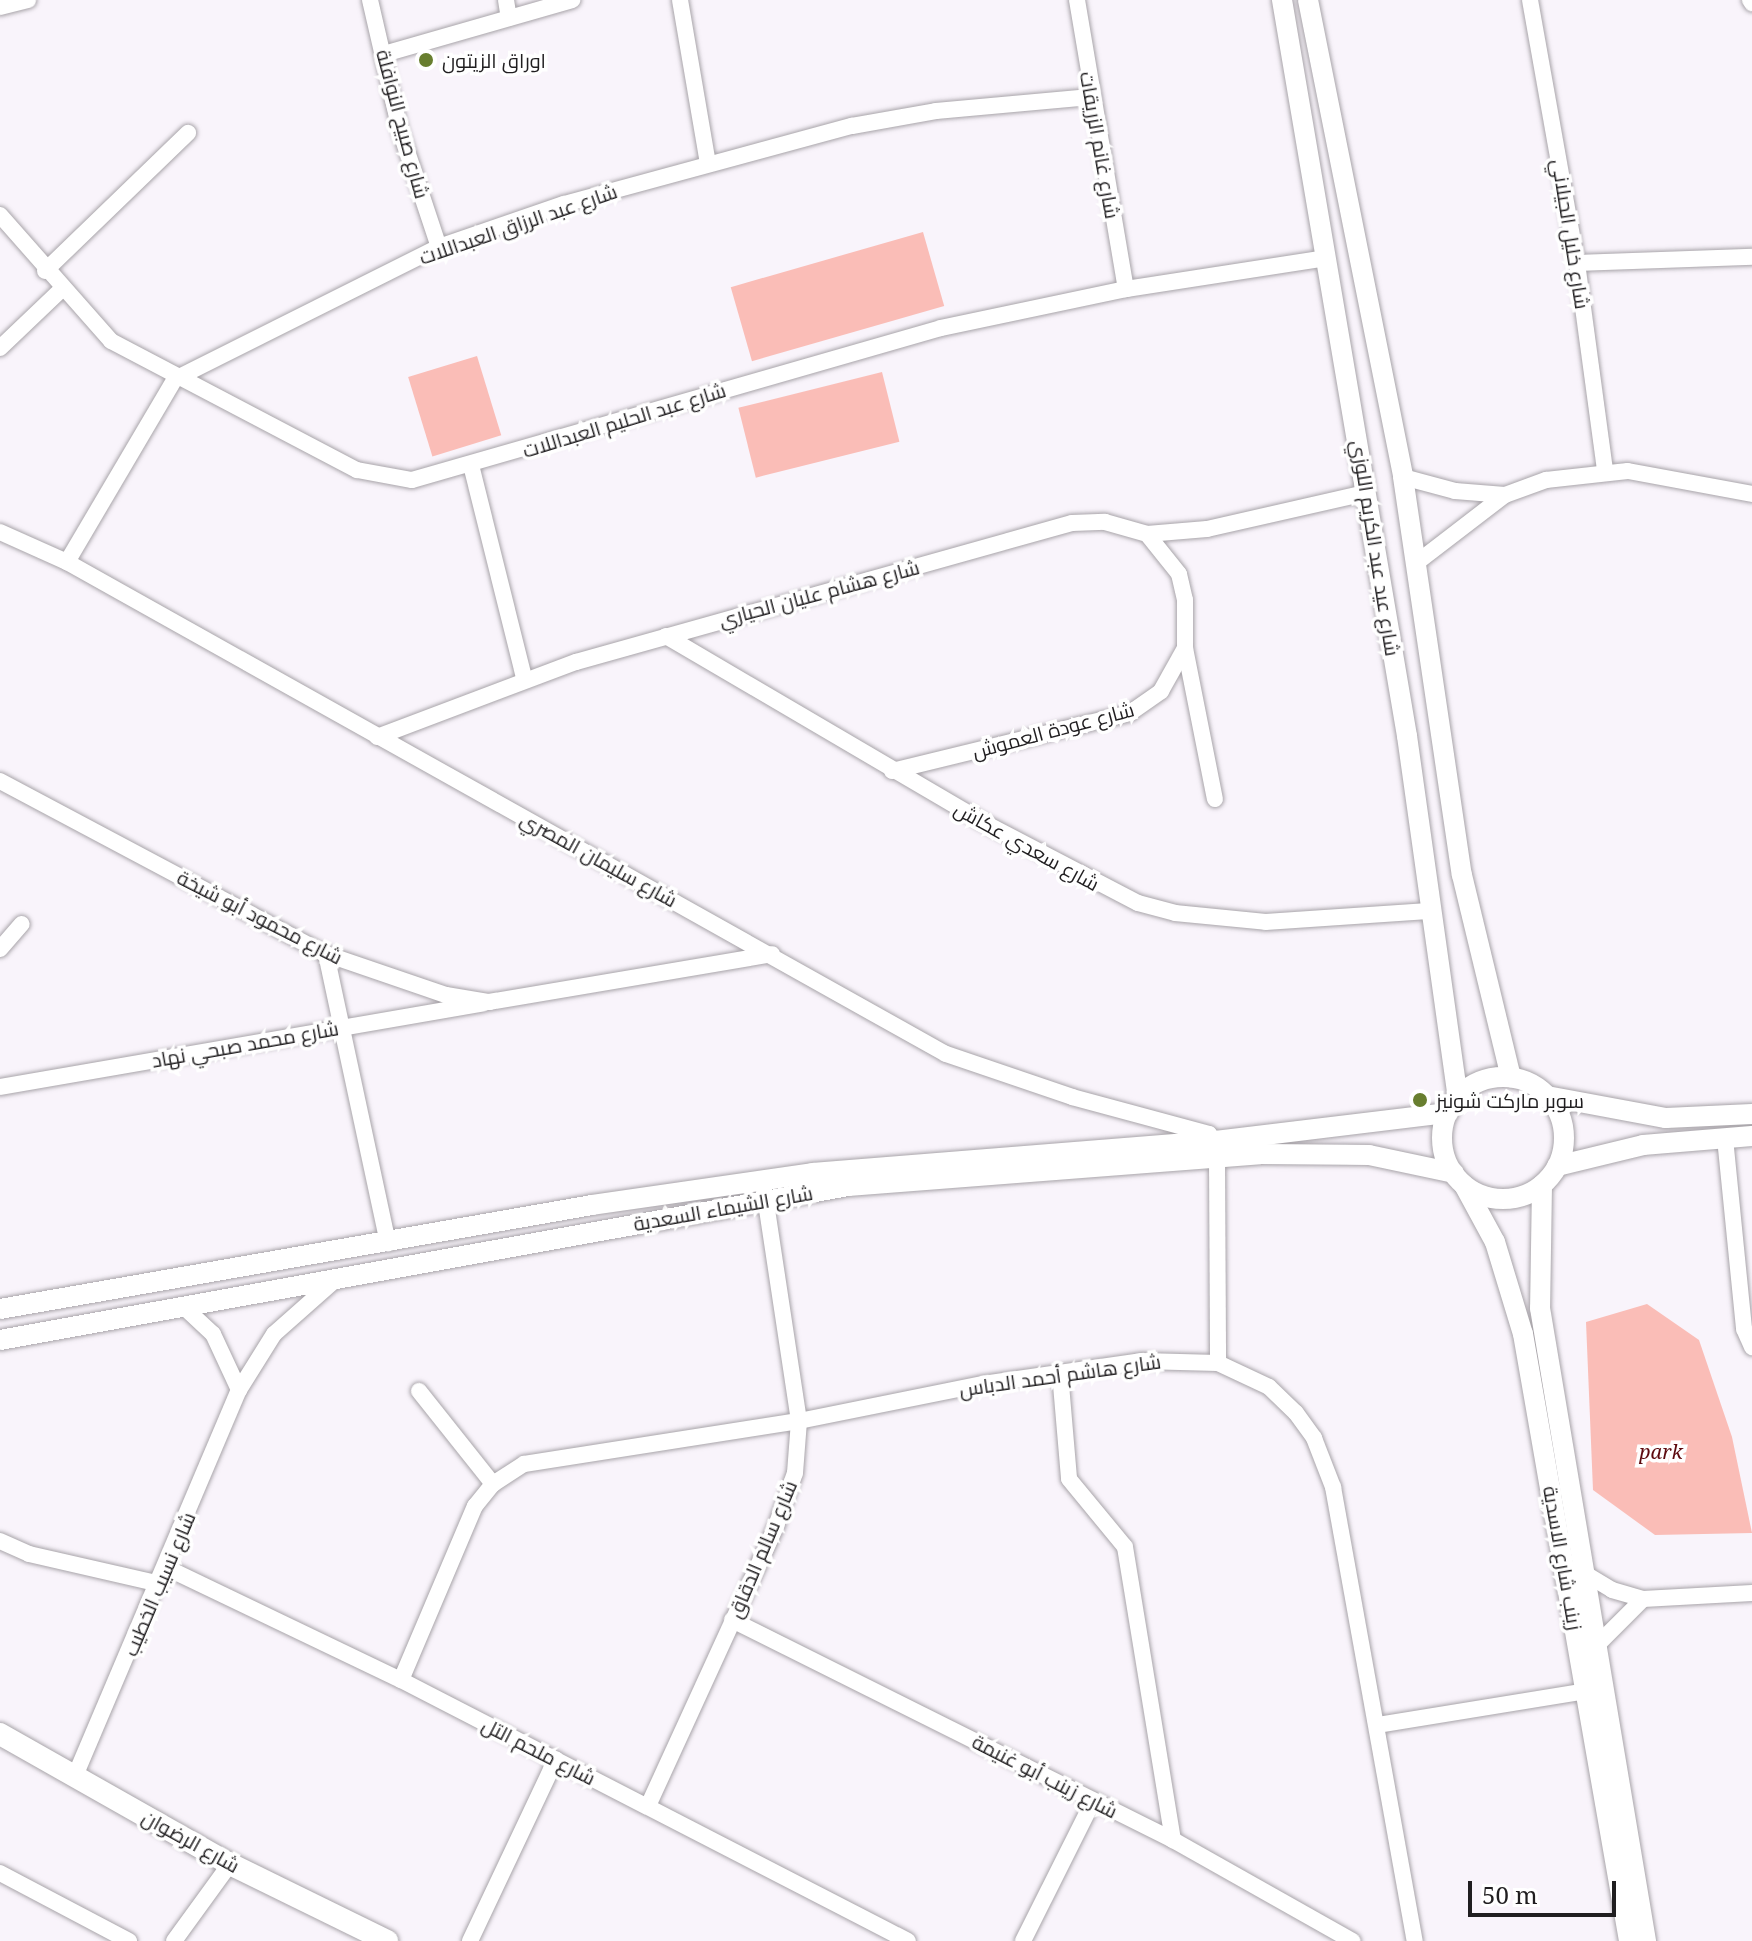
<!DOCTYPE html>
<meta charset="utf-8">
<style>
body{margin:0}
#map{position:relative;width:1752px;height:1941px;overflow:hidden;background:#f9f4fb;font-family:"Noto Serif",Cairo,serif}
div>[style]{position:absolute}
.green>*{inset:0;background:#fabdb7;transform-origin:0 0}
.roads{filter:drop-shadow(0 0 2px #a8a4a9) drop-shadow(0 0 2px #a8a4a9)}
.minor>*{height:16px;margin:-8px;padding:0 8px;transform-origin:8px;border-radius:8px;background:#fff}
.tertiary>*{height:20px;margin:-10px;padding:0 10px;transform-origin:10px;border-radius:10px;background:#fff}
.tertiary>.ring{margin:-10px;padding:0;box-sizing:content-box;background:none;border:20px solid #fff;border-radius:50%}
.secondary>*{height:22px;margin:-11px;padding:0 11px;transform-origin:11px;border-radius:11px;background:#fff}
.dots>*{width:22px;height:22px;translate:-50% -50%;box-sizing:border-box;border:4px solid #fff;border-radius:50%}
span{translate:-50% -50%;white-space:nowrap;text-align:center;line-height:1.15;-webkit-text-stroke:7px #fff;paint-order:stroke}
.poi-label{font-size:20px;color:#201e20}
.left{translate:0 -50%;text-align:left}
.street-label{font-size:20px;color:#201e20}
.park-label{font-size:20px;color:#5d0a0f;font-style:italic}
.scale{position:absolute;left:1468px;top:1881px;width:148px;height:36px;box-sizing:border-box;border:4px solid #201e20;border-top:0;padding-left:10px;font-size:24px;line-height:28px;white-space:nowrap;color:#201e20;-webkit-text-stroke:6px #fff;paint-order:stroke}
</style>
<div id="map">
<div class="green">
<div style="left:923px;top:232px;width:77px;height:200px;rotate:74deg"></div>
<div style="left:477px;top:356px;width:83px;height:72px;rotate:73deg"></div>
<div style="left:882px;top:372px;width:72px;height:148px;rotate:76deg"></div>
<div style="clip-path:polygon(1647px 1304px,1699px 1340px,1732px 1437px,1752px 1533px,1655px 1535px,1593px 1490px,1586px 1322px)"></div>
</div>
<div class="roads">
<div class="minor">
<div style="left:370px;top:0;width:133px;rotate:77deg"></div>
<div style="left:400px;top:130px;width:123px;rotate:71.6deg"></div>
<div style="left:506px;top:0;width:18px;rotate:81deg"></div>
<div style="left:680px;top:0;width:165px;rotate:80.3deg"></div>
<div style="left:1077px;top:0;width:293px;rotate:80.4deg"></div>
<div style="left:1530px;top:0;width:267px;rotate:79.9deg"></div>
<div style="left:1577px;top:263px;width:209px;rotate:82.3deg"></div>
<div style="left:1750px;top:0;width:4px;rotate:56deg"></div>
<div style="left:0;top:7px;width:29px;rotate:-14deg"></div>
<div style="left:384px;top:54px;width:196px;rotate:-16deg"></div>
<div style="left:0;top:215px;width:168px;rotate:48.6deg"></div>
<div style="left:111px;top:341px;width:278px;rotate:27.7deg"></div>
<div style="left:357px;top:470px;width:56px;rotate:10.3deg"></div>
<div style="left:412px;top:480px;width:550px;rotate:-16.03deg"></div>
<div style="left:941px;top:328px;width:189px;rotate:-11.9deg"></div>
<div style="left:1126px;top:289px;width:203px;rotate:-8.8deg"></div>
<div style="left:1577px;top:263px;width:175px;rotate:-2deg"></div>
<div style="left:45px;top:271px;width:199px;rotate:-44deg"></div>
<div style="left:0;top:348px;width:84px;rotate:-43.6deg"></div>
<div style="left:471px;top:465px;width:219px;rotate:76deg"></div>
<div style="left:1403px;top:477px;width:54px;rotate:15.1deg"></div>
<div style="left:1455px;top:491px;width:50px;rotate:4.6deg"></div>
<div style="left:0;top:532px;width:73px;rotate:24.1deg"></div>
<div style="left:67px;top:562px;width:1007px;rotate:29.24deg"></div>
<div style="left:946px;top:1054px;width:133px;rotate:18.8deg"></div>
<div style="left:1072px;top:1097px;width:142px;rotate:15.1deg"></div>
<div style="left:1209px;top:1134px;width:25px;rotate:72deg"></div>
<div style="left:1217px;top:1158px;width:205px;rotate:89.7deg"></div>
<div style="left:1147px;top:534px;width:60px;rotate:-4.8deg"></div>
<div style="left:1207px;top:529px;width:163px;rotate:-12.8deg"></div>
<div style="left:67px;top:562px;width:212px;rotate:-59.5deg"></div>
<div style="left:175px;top:379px;width:295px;rotate:-26.6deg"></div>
<div style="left:439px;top:247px;width:132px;rotate:-19deg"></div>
<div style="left:564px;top:204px;width:298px;rotate:-15.2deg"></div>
<div style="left:852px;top:126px;width:85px;rotate:-10.1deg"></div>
<div style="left:936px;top:111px;width:155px;rotate:-5.2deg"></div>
<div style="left:1415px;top:564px;width:113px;rotate:-37.5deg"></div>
<div style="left:1505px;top:495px;width:44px;rotate:-20.1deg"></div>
<div style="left:1546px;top:480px;width:82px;rotate:-6.3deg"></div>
<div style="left:1628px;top:471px;width:126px;rotate:10.5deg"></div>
<div style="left:666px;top:636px;width:363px;rotate:30.4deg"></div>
<div style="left:979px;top:820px;width:179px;rotate:27.6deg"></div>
<div style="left:1138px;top:903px;width:38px;rotate:15deg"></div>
<div style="left:1175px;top:913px;width:91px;rotate:5.6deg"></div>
<div style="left:1266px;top:922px;width:162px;rotate:-3.9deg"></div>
<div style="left:377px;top:737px;width:213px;rotate:-20.7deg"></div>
<div style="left:576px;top:662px;width:515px;rotate:-15.66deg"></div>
<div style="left:1072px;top:523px;width:33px;rotate:-2deg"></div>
<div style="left:1105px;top:522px;width:44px;rotate:15.9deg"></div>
<div style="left:1147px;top:534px;width:51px;rotate:51.3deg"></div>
<div style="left:1179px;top:574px;width:27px;rotate:77deg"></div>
<div style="left:1185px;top:600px;width:48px;rotate:90deg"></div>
<div style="left:1185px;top:648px;width:154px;rotate:78.8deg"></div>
<div style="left:892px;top:771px;width:245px;rotate:-13.7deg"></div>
<div style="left:1130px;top:713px;width:38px;rotate:-35deg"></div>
<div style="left:1161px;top:691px;width:49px;rotate:-60.8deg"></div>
<div style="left:0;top:781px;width:369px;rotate:28deg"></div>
<div style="left:326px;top:954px;width:127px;rotate:18.9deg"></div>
<div style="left:446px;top:995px;width:44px;rotate:9.2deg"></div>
<div style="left:489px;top:1002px;width:287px;rotate:-9.6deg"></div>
<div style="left:0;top:949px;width:33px;rotate:-49deg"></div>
<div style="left:326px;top:954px;width:296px;rotate:77.9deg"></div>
<div style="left:0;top:1087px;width:490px;rotate:-9.8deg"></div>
<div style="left:1725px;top:1138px;width:192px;rotate:84.3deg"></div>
<div style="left:1744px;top:1329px;width:20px;rotate:66deg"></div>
<div style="left:185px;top:1308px;width:38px;rotate:43deg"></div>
<div style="left:213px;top:1334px;width:62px;rotate:65.1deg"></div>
<div style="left:1060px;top:1373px;width:106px;rotate:85.1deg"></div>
<div style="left:1069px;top:1479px;width:88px;rotate:50.5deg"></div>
<div style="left:1125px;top:1547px;width:297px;rotate:80.7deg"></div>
<div style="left:419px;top:1391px;width:119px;rotate:51.5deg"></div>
<div style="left:0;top:1541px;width:32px;rotate:24deg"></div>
<div style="left:29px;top:1554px;width:134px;rotate:12.9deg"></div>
<div style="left:167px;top:1568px;width:259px;rotate:25.6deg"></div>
<div style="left:401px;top:1680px;width:570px;rotate:27.24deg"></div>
<div style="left:1584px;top:1573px;width:33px;rotate:31deg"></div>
<div style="left:1612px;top:1590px;width:32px;rotate:16deg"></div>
<div style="left:1643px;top:1599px;width:109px;rotate:-3.2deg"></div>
<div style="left:732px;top:1620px;width:493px;rotate:26.5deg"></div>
<div style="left:1173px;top:1840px;width:206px;rotate:29.4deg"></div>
<div style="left:1597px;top:1645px;width:65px;rotate:-45deg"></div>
<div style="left:401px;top:1680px;width:189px;rotate:-67deg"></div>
<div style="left:475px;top:1506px;width:28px;rotate:-51deg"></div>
<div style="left:493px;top:1484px;width:37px;rotate:-33deg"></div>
<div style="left:524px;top:1464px;width:278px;rotate:-8.9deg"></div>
<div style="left:799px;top:1421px;width:188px;rotate:-11.4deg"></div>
<div style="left:983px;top:1384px;width:161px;rotate:-8.2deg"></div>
<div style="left:1142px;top:1361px;width:76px;rotate:1.5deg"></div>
<div style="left:1218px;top:1363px;width:56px;rotate:25.2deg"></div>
<div style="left:1269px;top:1387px;width:37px;rotate:44deg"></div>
<div style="left:1296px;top:1413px;width:31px;rotate:54deg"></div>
<div style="left:1314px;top:1438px;width:53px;rotate:68.8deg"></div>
<div style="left:1333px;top:1487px;width:461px;rotate:79.8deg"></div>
<div style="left:1377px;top:1725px;width:213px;rotate:-9.2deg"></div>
<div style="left:75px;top:1776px;width:419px;rotate:-67deg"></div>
<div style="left:239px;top:1390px;width:66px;rotate:-58deg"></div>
<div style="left:274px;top:1334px;width:80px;rotate:-41.5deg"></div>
<div style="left:648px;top:1806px;width:308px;rotate:-65.4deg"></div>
<div style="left:776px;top:1526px;width:56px;rotate:-70.3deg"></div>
<div style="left:795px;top:1473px;width:52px;rotate:-85.6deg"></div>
<div style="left:799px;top:1421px;width:234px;rotate:-98.6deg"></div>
<div style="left:0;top:1873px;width:146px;rotate:27.8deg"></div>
<div style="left:174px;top:1941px;width:95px;rotate:-54deg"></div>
<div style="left:470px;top:1941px;width:201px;rotate:-64.7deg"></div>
<div style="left:1023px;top:1941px;width:157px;rotate:-63.4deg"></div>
</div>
<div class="tertiary">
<div style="left:1282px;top:0;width:747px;rotate:80.36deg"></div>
<div style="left:1407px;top:736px;width:366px;rotate:82deg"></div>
<div style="left:1308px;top:0;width:486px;rotate:78.7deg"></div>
<div style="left:1403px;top:477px;width:402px;rotate:81.6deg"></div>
<div style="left:1462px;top:875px;width:208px;rotate:76.4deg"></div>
<div class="ring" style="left:1442px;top:1077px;width:102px;height:102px"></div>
<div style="left:1547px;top:1096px;width:121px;rotate:10.5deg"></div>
<div style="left:1666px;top:1118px;width:86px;rotate:-2.7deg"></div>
<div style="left:1557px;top:1166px;width:89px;rotate:-13.7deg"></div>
<div style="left:1643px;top:1145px;width:109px;rotate:-4.7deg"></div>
<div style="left:1464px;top:1185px;width:65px;rotate:61.5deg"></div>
<div style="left:1495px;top:1242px;width:96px;rotate:73.1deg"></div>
<div style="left:1523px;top:1334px;width:616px;rotate:80.09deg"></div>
<div style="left:1542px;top:1185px;width:123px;rotate:90.9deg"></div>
<div style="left:1540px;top:1308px;width:642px;rotate:80.49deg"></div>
<div style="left:0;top:1309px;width:601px;rotate:-9.96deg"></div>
<div style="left:592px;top:1205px;width:223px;rotate:-8.2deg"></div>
<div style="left:813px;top:1173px;width:403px;rotate:-4.6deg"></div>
<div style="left:1215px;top:1141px;width:235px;rotate:-6.9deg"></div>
<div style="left:0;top:1340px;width:862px;rotate:-10.29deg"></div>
<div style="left:848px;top:1186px;width:413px;rotate:-4.4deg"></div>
<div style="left:1260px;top:1154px;width:109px;rotate:0.5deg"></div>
<div style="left:1369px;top:1155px;width:87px;rotate:12deg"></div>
</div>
<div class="secondary">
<div style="left:0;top:1734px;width:264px;rotate:29.5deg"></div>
<div style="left:230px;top:1864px;width:175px;rotate:26.1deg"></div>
</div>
</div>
<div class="dots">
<div style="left:426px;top:60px;background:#687e2f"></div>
<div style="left:1420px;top:1100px;background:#687e2f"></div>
</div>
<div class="poi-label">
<span class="left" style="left:442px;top:60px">اوراق الزيتون</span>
<span class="left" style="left:1436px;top:1100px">سوبر ماركت شونيز</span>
</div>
<div class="street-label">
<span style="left:403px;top:124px;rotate:75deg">شارع صبيح النوافلة</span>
<span style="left:1100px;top:145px;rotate:80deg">شارع غانم الزريقات</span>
<span style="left:518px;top:224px;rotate:-19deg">شارع عبد الرزاق العبداللات</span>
<span style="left:1571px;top:234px;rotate:81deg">شارع خليل الجيلاني</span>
<span style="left:624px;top:420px;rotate:-17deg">شارع عبد الحليم العبداللات</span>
<span style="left:1376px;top:548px;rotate:81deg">شارع عيد عبد الكريم اللوزي</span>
<span style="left:819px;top:593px;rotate:-15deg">شارع هشام عليان الحياري</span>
<span style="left:1053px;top:730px;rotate:-15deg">شارع عودة العموش</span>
<span style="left:1027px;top:846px;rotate:29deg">شارع سعدي عكاش</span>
<span style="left:599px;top:859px;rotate:29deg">شارع سليمان المصري</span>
<span style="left:260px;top:917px;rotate:27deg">شارع محمود أبو شيخة</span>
<span style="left:245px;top:1044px;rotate:-10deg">شارع محمد صبحي نهاد</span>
<span style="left:723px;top:1208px;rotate:-10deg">شارع الشيماء السعدية</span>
<span style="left:1060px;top:1375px;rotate:-8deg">شارع هاشم أحمد الدباس</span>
<span style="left:762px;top:1549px;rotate:-67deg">شارع سالم الدقاق</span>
<span style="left:1563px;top:1558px;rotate:80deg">زينب شارع الاسدية</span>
<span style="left:159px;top:1584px;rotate:-67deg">شارع نسيب الخطيب</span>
<span style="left:539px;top:1751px;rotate:27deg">شارع ملحم التل</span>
<span style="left:1045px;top:1776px;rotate:27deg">شارع زينب أبو غنيمة</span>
<span style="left:191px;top:1841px;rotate:29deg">شارع الرضوان</span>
</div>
<div class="park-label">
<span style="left:1661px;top:1451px">park</span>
</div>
<div class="scale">50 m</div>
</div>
